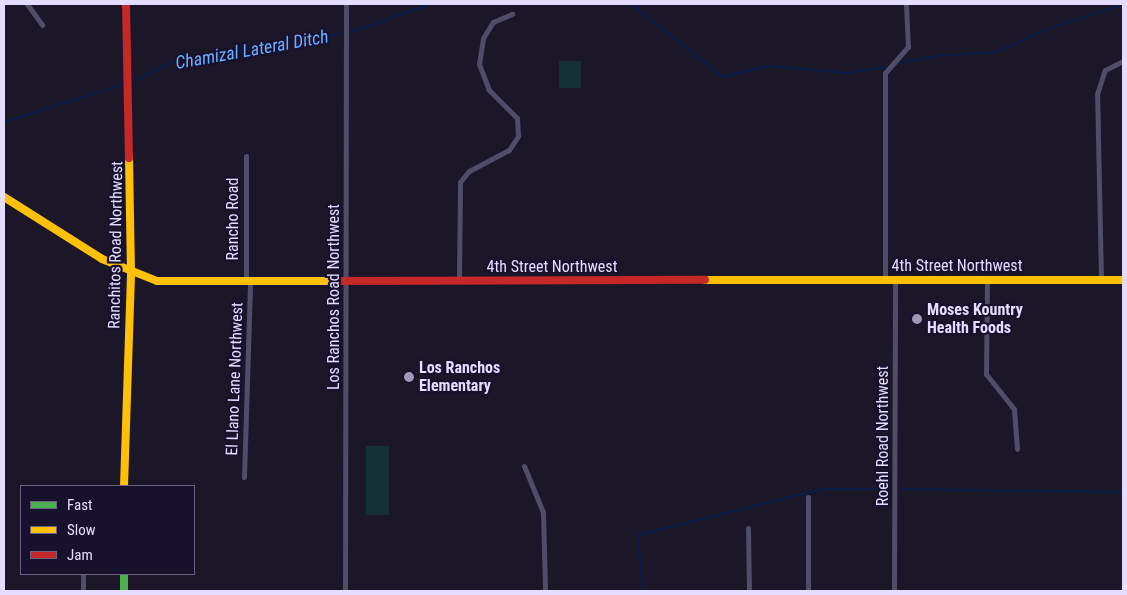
<!DOCTYPE html>
<style>
body{margin:0}
#map{position:relative;width:1127px;height:595px;overflow:hidden;background:#1c1728;font-family:"Roboto Condensed",sans-serif}
div>[style]{position:absolute}
.green>*{inset:0;background:#143236;transform-origin:0 0}
.stream>*{height:2px;margin:-1px;padding:0 1px;transform-origin:1px;border-radius:1px;background:#0b1c4b}
.street>*{height:5px;margin:-2.5px;padding:0 2.5px;transform-origin:2.5px;border-radius:2.5px;background:#504d68}
.fast>*{height:8px;margin:-4px;padding:0 4px;transform-origin:4px;border-radius:4px;background:#4caf50}
.slow>*{height:8px;margin:-4px;padding:0 4px;transform-origin:4px;border-radius:4px;background:#ffc107}
.jam>*{height:8px;margin:-4px;padding:0 4px;transform-origin:4px;border-radius:4px;background:#c62828}
.dots>*{width:14px;height:14px;translate:-50% -50%;box-sizing:border-box;border:2px solid #18112e;border-radius:50%}
span{translate:-50% -50%;white-space:nowrap;text-align:center;line-height:1.15;-webkit-text-stroke:4.5px #18112e;paint-order:stroke}
.street-label{font-size:16px;color:#e4ddff}
.poi-label{font-size:16px;color:#e4ddff;font-weight:700}
.left{translate:0 -50%;text-align:left}
.water-label{font-size:18px;color:#6bafff;font-style:italic}
.frame{position:absolute;inset:0;border:5px solid #e4ddff;pointer-events:none}
.legend{position:absolute;left:20px;top:485px;width:175px;height:90px;box-sizing:border-box;background:#18112e;border:1px solid #6a6382;margin:0;padding:6px 9px;list-style:none;font-size:15px;color:#e4ddff}
.legend li{display:flex;align-items:center;gap:10px;height:25px}
.legend b{width:25px;border:1px solid #6a6382}
</style>
<div id="map">
<div class="green">
<div style="left:559px;top:61px;width:22px;height:27px"></div>
<div style="left:366px;top:446px;width:23px;height:69px"></div>
</div>
<div class="stream">
<div style="left:631px;top:4px;width:117px;rotate:38.4deg"></div>
<div style="left:723px;top:77px;width:45px;rotate:-14deg"></div>
<div style="left:767px;top:66px;width:80px;rotate:5deg"></div>
<div style="left:847px;top:73px;width:38px;rotate:-9deg"></div>
<div style="left:352px;top:32px;width:83px;rotate:-19.7deg"></div>
<div style="left:895px;top:64px;width:43px;rotate:-10.8deg"></div>
<div style="left:937px;top:56px;width:59px;rotate:-3.9deg"></div>
<div style="left:996px;top:52px;width:64px;rotate:-23.8deg"></div>
<div style="left:1055px;top:26px;width:71px;rotate:-17.2deg"></div>
<div style="left:136px;top:80px;width:42px;rotate:-26.6deg"></div>
<div style="left:174px;top:61px;width:168px;rotate:-9.2deg"></div>
<div style="left:4px;top:122px;width:126px;rotate:-17.6deg"></div>
<div style="left:901px;top:489px;width:222px;rotate:0.8deg"></div>
<div style="left:642px;top:591px;width:56px;rotate:-94.1deg"></div>
<div style="left:638px;top:535px;width:190px;rotate:-14deg"></div>
<div style="left:822px;top:489px;width:67px"></div>
</div>
<div class="street">
<div style="left:27px;top:4px;width:26px;rotate:54deg"></div>
<div style="left:1101px;top:279px;width:185px;rotate:-91.2deg"></div>
<div style="left:1097px;top:94px;width:25px;rotate:-72deg"></div>
<div style="left:1105px;top:70px;width:20px;rotate:-27deg"></div>
<div style="left:885px;top:280px;width:207px;rotate:-90deg"></div>
<div style="left:885px;top:73px;width:35px;rotate:-49deg"></div>
<div style="left:908px;top:47px;width:43px;rotate:-92.7deg"></div>
<div style="left:987px;top:280px;width:94px;rotate:90.6deg"></div>
<div style="left:986px;top:374px;width:45px;rotate:51.3deg"></div>
<div style="left:1014px;top:409px;width:40px;rotate:85.7deg"></div>
<div style="left:459px;top:281px;width:99px;rotate:-89.4deg"></div>
<div style="left:460px;top:182px;width:14px;rotate:-51deg"></div>
<div style="left:469px;top:171px;width:45px;rotate:-27.7deg"></div>
<div style="left:509px;top:150px;width:17px;rotate:-57deg"></div>
<div style="left:518px;top:136px;width:18px;rotate:-93deg"></div>
<div style="left:517px;top:118px;width:40px;rotate:-135deg"></div>
<div style="left:489px;top:90px;width:28px;rotate:-111deg"></div>
<div style="left:479px;top:64px;width:26px;rotate:-81deg"></div>
<div style="left:483px;top:38px;width:19px;rotate:-58deg"></div>
<div style="left:493px;top:22px;width:21px;rotate:-23deg"></div>
<div style="left:246px;top:282px;width:126px;rotate:-90deg"></div>
<div style="left:524px;top:466px;width:50px;rotate:67.6deg"></div>
<div style="left:543px;top:512px;width:79px;rotate:88.5deg"></div>
<div style="left:244px;top:477px;width:195px;rotate:-88.2deg"></div>
<div style="left:808px;top:497px;width:94px;rotate:90deg"></div>
<div style="left:748px;top:528px;width:63px;rotate:89.1deg"></div>
<div style="left:83px;top:574px;width:17px;rotate:90deg"></div>
<div style="left:345px;top:591px;width:587px;rotate:-89.9deg"></div>
<div style="left:894px;top:591px;width:310px;rotate:-89.8deg"></div>
</div>
<div class="fast">
<div style="left:124px;top:574px;width:17px;rotate:90deg"></div>
</div>
<div class="slow">
<div style="left:4px;top:197px;width:116px;rotate:32.3deg"></div>
<div style="left:102px;top:259px;width:59px;rotate:21.8deg"></div>
<div style="left:157px;top:281px;width:177px"></div>
<div style="left:705px;top:280px;width:418px"></div>
<div style="left:124px;top:486px;width:213px;rotate:-88.1deg"></div>
<div style="left:131px;top:273px;width:115px;rotate:-91deg"></div>
</div>
<div class="jam">
<div style="left:126px;top:4px;width:154px;rotate:88.9deg"></div>
<div style="left:334px;top:281px;width:371px;rotate:-0.2deg"></div>
</div>
<div class="dots">
<div style="left:917px;top:319px;background:#9e98b4"></div>
<div style="left:409px;top:377px;background:#9e98b4"></div>
</div>
<div class="street-label">
<span style="left:233px;top:219px;rotate:-90deg">Rancho Road</span>
<span style="left:116px;top:245px;rotate:-89deg">Ranchitos Road Northwest</span>
<span style="left:957px;top:266px">4th Street Northwest</span>
<span style="left:552px;top:267px">4th Street Northwest</span>
<span style="left:334px;top:297px;rotate:-90deg">Los Ranchos Road Northwest</span>
<span style="left:235px;top:379px;rotate:-88deg">El Llano Lane Northwest</span>
<span style="left:883px;top:436px;rotate:-90deg">Roehl Road Northwest</span>
</div>
<div class="poi-label">
<span class="left" style="left:927px;top:319px">Moses Kountry<br>Health Foods</span>
<span class="left" style="left:419px;top:377px">Los Ranchos<br>Elementary</span>
</div>
<div class="water-label">
<span style="left:252px;top:50px;rotate:-10deg">Chamizal Lateral Ditch</span>
</div>
<div class="frame"></div>
<ul class="legend">
<li><b style="height:6px;background:#4caf50"></b>Fast</li>
<li><b style="height:6px;background:#ffc107"></b>Slow</li>
<li><b style="height:6px;background:#c62828"></b>Jam</li>
</ul>
</div>
